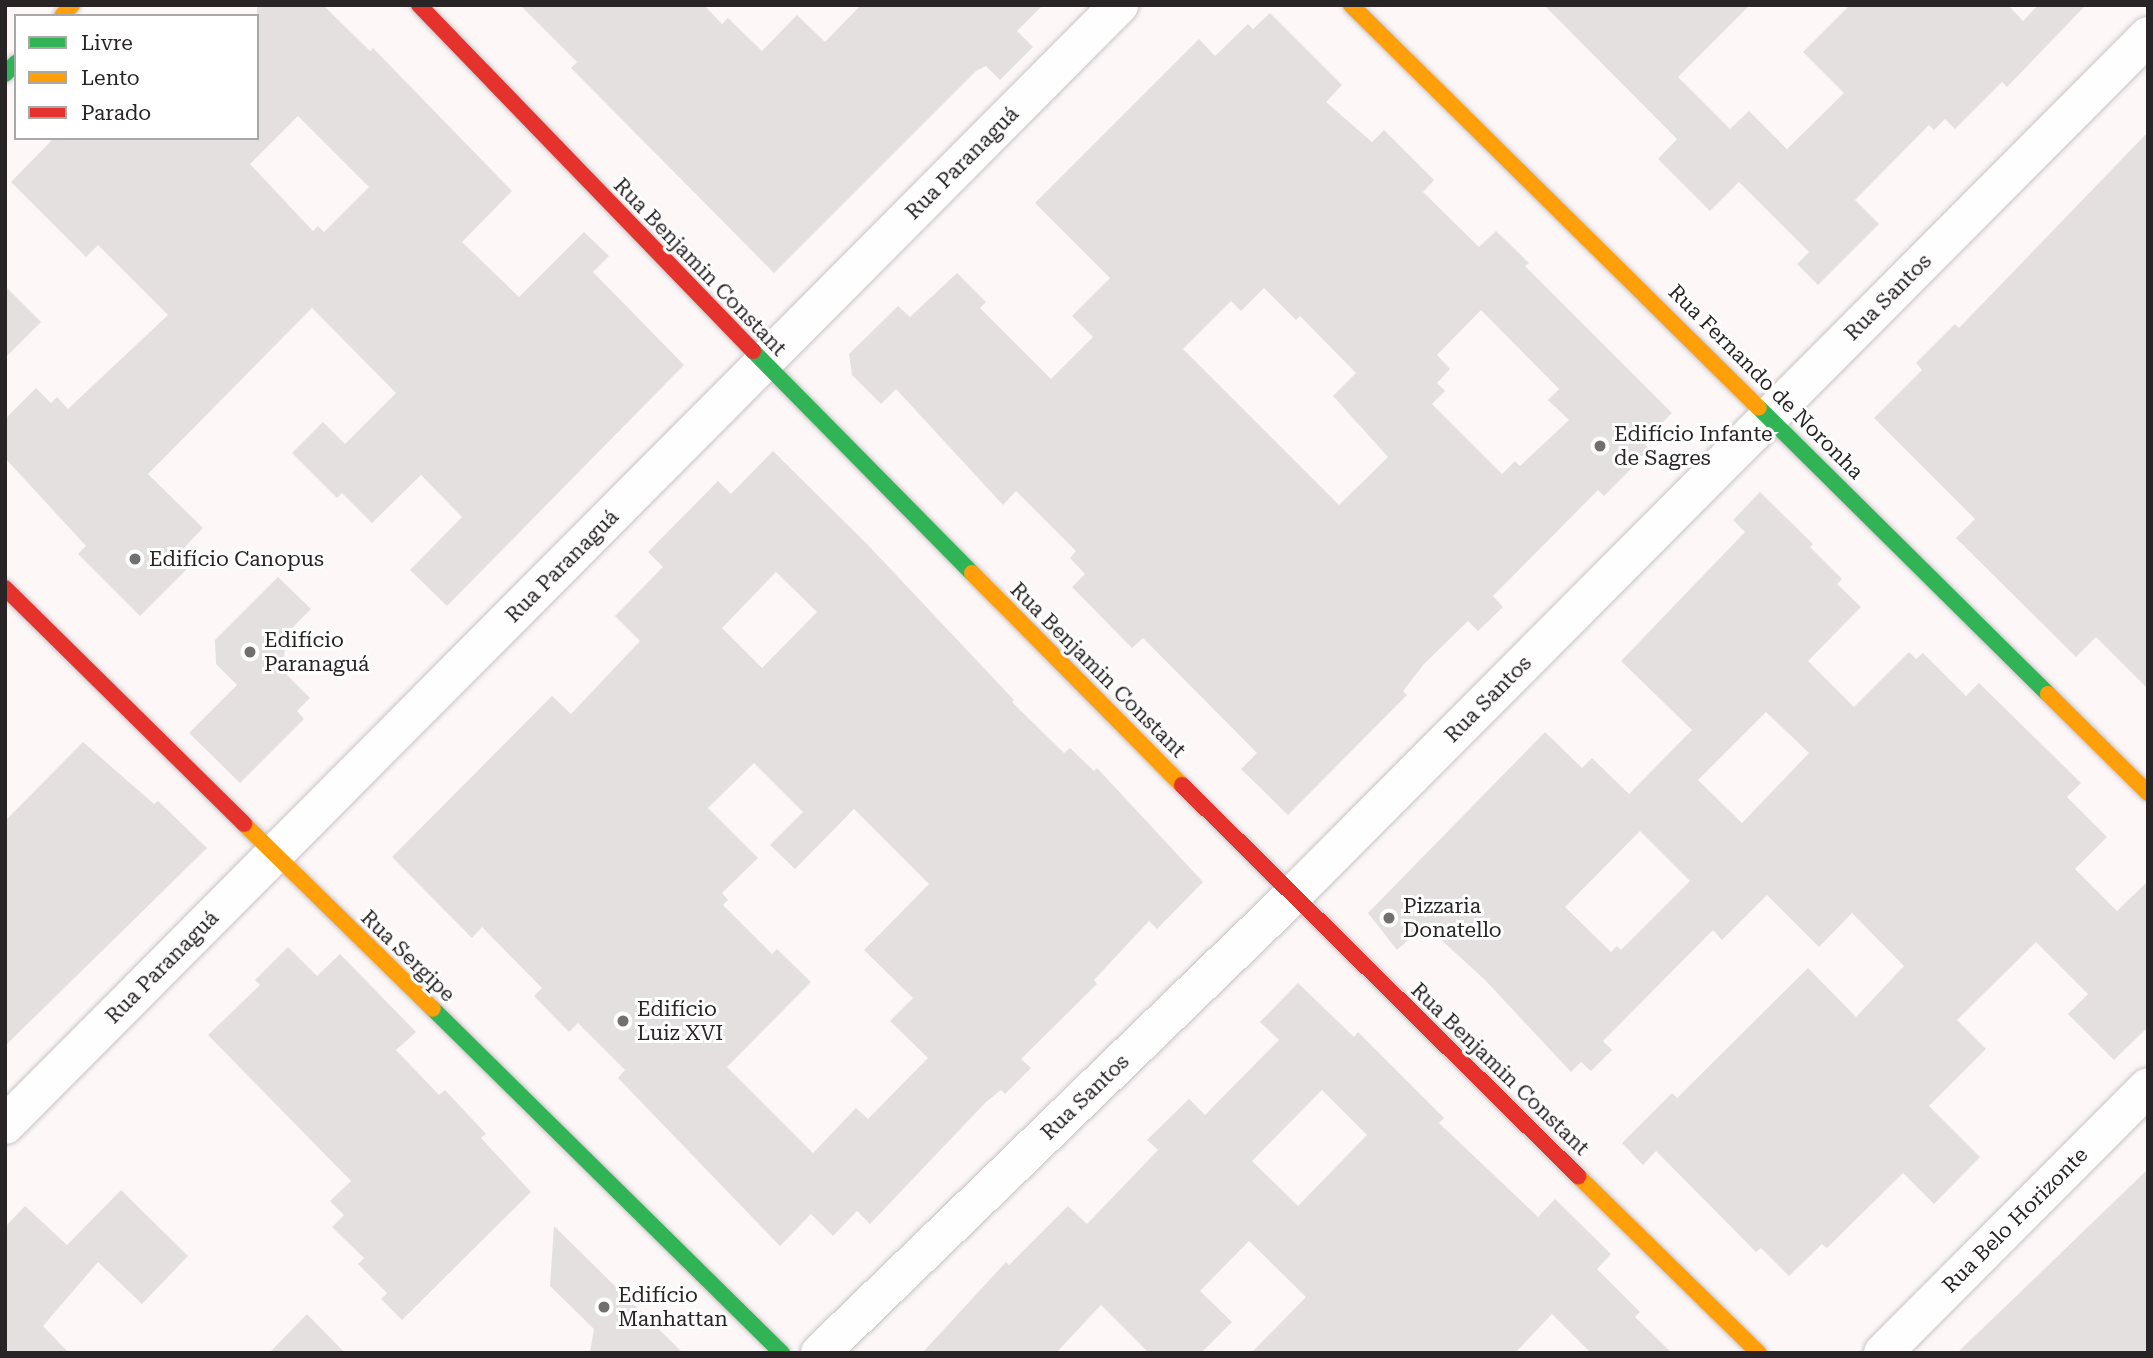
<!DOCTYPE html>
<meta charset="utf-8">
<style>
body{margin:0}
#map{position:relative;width:2153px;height:1358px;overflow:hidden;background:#fdf7f8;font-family:"Roboto Serif",serif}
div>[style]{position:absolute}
.building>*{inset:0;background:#e4e0e0}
.roads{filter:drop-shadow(0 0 2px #c8c3c4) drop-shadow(0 0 2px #c8c3c4)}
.street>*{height:38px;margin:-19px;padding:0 19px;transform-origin:19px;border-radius:19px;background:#fffefe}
.fast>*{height:16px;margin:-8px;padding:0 8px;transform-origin:8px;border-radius:8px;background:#30b455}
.slow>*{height:16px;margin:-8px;padding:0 8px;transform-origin:8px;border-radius:8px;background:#ff9f0a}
.jam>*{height:16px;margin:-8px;padding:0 8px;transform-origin:8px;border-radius:8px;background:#e5322d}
.dots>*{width:19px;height:19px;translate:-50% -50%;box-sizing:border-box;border:4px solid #fff;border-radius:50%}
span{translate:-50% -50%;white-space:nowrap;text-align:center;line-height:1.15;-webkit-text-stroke:6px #fff;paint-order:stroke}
.street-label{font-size:21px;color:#292526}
.poi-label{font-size:21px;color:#292526}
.left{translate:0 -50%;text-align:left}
.frame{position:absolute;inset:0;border:7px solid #292526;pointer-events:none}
.legend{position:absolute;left:14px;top:14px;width:245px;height:126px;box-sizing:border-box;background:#fff;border:2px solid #a9a8a8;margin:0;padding:9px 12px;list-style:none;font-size:21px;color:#292526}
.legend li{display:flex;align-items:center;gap:14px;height:35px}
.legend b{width:35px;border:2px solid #a9a8a8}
</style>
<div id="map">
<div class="building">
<div style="clip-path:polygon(evenodd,257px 5px,323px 5px,370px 51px,373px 48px,512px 191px,462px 242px,519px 297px,584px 232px,609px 256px,593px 272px,684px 365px,447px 606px,410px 570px,462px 517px,421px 475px,372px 523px,342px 493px,337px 498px,292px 453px,323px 422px,345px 444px,396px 393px,312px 308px,148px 474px,203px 528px,180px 552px,192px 564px,140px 616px,78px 554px,86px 546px,5px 458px,5px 419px,36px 388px,51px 403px,57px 397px,68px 409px,168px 315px,98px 245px,86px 257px,11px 182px,54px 138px,257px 138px,257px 5px,298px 116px,369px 187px,324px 232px,318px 226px,313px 231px,250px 164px,298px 116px)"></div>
<div style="clip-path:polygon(520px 5px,704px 5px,722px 24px,728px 18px,762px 51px,797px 15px,825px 42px,861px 5px,1043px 5px,1017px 31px,1033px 47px,1000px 80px,986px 66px,976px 71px,774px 273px,571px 68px,577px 62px)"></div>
<div style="clip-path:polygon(1544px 5px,1750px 5px,1678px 77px,1730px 129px,1749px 111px,1787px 149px,1844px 93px,1803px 52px,1850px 5px,2008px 5px,2023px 21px,2038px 5px,2086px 5px,2007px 87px,2002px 82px,1955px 129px,1945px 119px,1934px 130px,1929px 125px,1855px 200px,1879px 224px,1818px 285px,1797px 264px,1809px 252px,1739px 182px,1710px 211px,1658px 159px,1677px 139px)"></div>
<div style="clip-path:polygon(evenodd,1270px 13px,1342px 85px,1326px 102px,1372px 142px,1384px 130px,1434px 180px,1423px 192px,1479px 247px,1496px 231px,1529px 263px,1525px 266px,1672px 413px,1643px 442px,1650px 450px,1604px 496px,1598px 490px,1493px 596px,1503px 607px,1478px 631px,1468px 621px,1424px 664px,1403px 691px,1407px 695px,1288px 815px,1241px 769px,1257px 753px,1143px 638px,1132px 648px,1072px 587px,1085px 574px,1070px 558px,1076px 551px,1016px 491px,1003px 505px,896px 389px,881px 404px,852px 375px,849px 354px,898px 306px,910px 317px,957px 273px,986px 302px,980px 308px,1051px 379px,1093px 337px,1072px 316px,1110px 278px,1035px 203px,1199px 39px,1215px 56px,1248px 24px,1253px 29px,1270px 13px,1264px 288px,1296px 320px,1300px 316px,1356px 373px,1333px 396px,1388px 457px,1339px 505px,1183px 349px,1231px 301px,1241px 311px,1264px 288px,1270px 13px,1481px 310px,1559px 389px,1548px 400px,1569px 420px,1520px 466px,1515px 461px,1502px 474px,1432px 404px,1445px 391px,1437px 383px,1450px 369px,1437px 355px,1481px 310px)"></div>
<div style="clip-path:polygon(2148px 132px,2148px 689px,2096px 637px,2076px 657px,1956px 538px,1975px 519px,1874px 418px,1922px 370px,1916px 363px,1955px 324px,1959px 328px)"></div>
<div style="clip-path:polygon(5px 286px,41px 322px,5px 358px)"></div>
<div style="clip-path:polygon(evenodd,773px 451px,866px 543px,1014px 700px,1012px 702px,1064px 753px,1070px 748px,1094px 771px,1097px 768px,1203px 882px,1157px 929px,1149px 921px,1094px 980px,1097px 984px,1021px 1059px,1031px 1068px,1005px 1094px,1001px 1090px,986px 1102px,870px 1224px,857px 1211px,833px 1236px,811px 1214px,780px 1246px,618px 1078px,625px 1070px,578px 1023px,569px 1032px,534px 996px,542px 988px,482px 927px,472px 938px,392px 857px,552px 696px,571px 714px,640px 641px,615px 616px,663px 567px,648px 552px,718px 481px,731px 494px,773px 451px,776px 572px,817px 612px,762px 668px,722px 628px,776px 572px,773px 451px,754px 763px,803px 812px,770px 845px,795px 869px,854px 809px,929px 884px,864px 950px,913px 998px,890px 1021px,928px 1058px,868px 1119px,856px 1108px,813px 1153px,727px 1067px,811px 982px,777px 949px,772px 954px,723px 905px,728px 900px,722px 893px,758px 858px,708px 808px,754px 763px)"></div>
<div style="clip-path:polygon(evenodd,1760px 492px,1813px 544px,1810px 547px,1842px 579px,1837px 584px,1861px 607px,1808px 661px,1854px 707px,1909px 652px,1916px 659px,1923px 653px,1966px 696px,1979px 683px,2081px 783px,2067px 797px,2107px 837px,2075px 869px,2117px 911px,2148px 881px,2148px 1027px,2114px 1060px,2068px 1014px,2088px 994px,2036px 942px,1957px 1020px,1986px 1049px,1929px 1106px,1980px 1157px,1934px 1204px,1903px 1173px,1827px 1248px,1822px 1244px,1789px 1276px,1761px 1248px,1756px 1252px,1656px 1151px,1643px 1165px,1622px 1143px,1672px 1093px,1677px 1098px,1808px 968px,1856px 1017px,1904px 966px,1852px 913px,1819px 947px,1767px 895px,1722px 940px,1713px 930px,1603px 1041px,1612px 1050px,1591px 1071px,1581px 1062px,1571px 1072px,1485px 980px,1425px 925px,1397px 950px,1368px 913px,1545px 732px,1582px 768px,1592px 758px,1629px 794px,1692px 730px,1621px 661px,1745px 532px,1733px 520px,1760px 492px,1766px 712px,1809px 753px,1742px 823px,1698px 780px,1766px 712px,1760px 492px,1640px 831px,1690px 881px,1621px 950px,1617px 946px,1611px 952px,1565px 907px,1640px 831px)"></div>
<div style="clip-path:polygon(278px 577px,311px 609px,286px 634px,283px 671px,310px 698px,297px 711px,304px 719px,240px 783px,189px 733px,237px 685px,216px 664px,215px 640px)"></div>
<div style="clip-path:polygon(83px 742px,154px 804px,158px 801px,207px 848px,5px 1046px,5px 821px)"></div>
<div style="clip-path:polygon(288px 947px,317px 976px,340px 954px,416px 1032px,396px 1050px,439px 1095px,445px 1090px,486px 1134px,481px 1138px,531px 1192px,402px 1320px,381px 1299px,387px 1293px,358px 1264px,364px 1258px,332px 1227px,344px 1215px,330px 1201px,351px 1181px,208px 1035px,260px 985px,255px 980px)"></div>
<div style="clip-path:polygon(evenodd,1298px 983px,1354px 1037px,1358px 1032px,1444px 1118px,1439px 1123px,1538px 1217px,1555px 1199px,1611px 1254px,1597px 1269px,1640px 1312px,1635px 1317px,1672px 1353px,1591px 1353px,1552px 1314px,1515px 1353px,1251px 1353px,1306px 1297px,1249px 1241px,1200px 1291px,1232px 1322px,1201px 1353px,1149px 1353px,1101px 1305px,1056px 1353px,922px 1353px,1006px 1262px,1009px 1265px,1068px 1206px,1087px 1224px,1158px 1150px,1147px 1140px,1189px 1099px,1205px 1115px,1279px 1040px,1260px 1022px,1298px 983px,1322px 1090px,1367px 1135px,1298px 1206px,1252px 1161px,1322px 1090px)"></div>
<div style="clip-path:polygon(2148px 1169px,2148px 1353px,1957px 1353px,2007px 1305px)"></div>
<div style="clip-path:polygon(121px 1190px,188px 1256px,142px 1304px,98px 1262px,43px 1326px,69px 1353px,5px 1353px,5px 1227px,25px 1206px,67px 1245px)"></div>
<div style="clip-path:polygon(554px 1226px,683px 1353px,590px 1353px,594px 1329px,550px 1286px)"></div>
<div style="clip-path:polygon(307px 1314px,345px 1353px,269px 1353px)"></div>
</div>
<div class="roads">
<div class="street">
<div style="left:5px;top:1125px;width:1580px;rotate:-45.15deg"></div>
<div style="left:820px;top:1353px;width:657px;rotate:-44.07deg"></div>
<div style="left:1292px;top:896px;width:1213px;rotate:-45.13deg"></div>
<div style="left:1883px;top:1353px;width:375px;rotate:-45.1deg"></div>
</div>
<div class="fast">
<div style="left:5px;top:74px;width:16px;rotate:-45deg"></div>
<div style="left:753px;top:351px;width:312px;rotate:45.4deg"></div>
<div style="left:1759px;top:408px;width:407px;rotate:44.7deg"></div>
<div style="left:433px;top:1009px;width:490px;rotate:44.6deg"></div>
</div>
<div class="slow">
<div style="left:1351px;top:5px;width:573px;rotate:44.65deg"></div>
<div style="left:62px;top:16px;width:15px;rotate:-48deg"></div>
<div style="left:972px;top:573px;width:298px;rotate:45.3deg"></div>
<div style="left:2048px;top:694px;width:141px;rotate:44.7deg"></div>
<div style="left:244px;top:824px;width:264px;rotate:44.4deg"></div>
<div style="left:1578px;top:1176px;width:253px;rotate:44.4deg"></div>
</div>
<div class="jam">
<div style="left:419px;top:5px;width:481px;rotate:46deg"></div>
<div style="left:5px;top:588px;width:336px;rotate:44.6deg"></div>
<div style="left:1182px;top:785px;width:557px;rotate:44.64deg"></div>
</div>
</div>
<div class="dots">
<div style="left:1600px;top:446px;background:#736e70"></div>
<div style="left:135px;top:559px;background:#736e70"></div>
<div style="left:250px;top:652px;background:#736e70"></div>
<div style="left:1389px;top:918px;background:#736e70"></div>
<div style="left:623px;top:1021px;background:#736e70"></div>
<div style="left:604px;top:1307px;background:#736e70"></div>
</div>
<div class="street-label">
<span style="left:962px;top:163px;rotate:-45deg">Rua Paranaguá</span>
<span style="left:700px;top:267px;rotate:46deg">Rua Benjamin Constant</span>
<span style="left:1888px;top:297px;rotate:-45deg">Rua Santos</span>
<span style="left:1766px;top:382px;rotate:45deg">Rua Fernando de Noronha</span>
<span style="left:562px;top:566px;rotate:-45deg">Rua Paranaguá</span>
<span style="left:1098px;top:670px;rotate:45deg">Rua Benjamin Constant</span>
<span style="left:1488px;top:699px;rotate:-45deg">Rua Santos</span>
<span style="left:408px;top:956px;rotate:44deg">Rua Sergipe</span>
<span style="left:162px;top:967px;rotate:-45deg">Rua Paranaguá</span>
<span style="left:1500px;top:1069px;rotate:44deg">Rua Benjamin Constant</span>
<span style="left:1085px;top:1097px;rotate:-44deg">Rua Santos</span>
<span style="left:2015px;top:1220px;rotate:-45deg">Rua Belo Horizonte</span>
</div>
<div class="poi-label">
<span class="left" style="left:1614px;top:446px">Edifício Infante<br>de Sagres</span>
<span class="left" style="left:149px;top:559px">Edifício Canopus</span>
<span class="left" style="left:264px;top:652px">Edifício<br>Paranaguá</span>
<span class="left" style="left:1403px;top:918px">Pizzaria<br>Donatello</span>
<span class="left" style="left:637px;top:1021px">Edifício<br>Luiz XVI</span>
<span class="left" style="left:618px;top:1307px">Edifício<br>Manhattan</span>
</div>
<div class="frame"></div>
<ul class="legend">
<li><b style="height:9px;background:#30b455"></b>Livre</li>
<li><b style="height:9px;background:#ff9f0a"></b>Lento</li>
<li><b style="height:9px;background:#e5322d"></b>Parado</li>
</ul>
</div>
